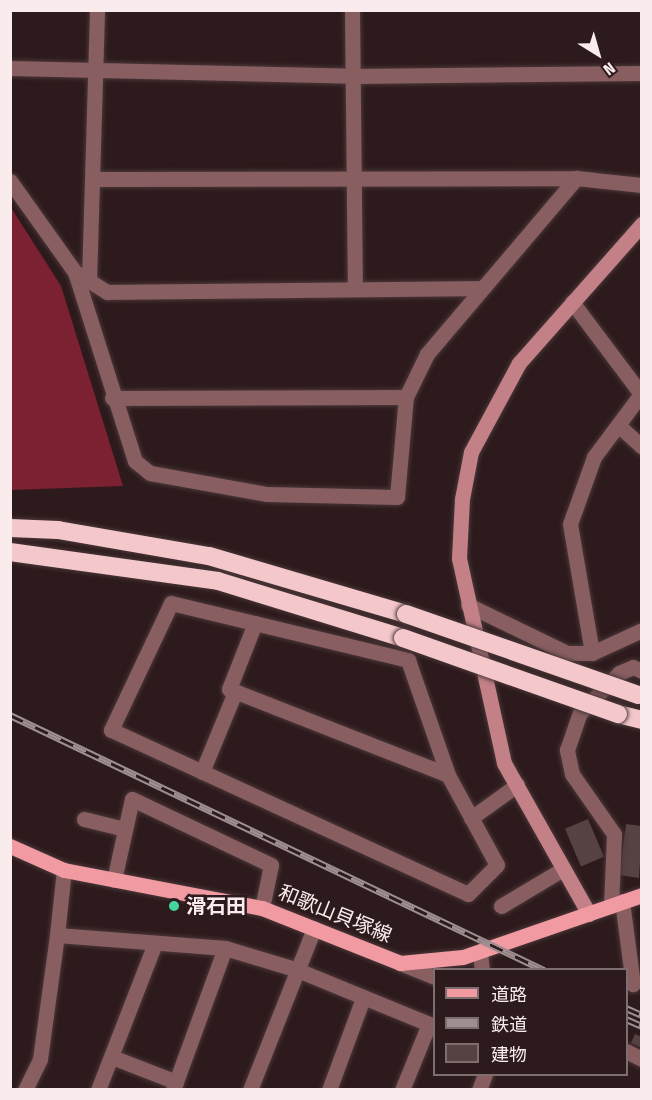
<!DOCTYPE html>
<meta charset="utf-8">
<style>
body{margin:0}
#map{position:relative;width:652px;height:1100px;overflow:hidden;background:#2d1a1c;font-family:"Fira Sans Condensed","Noto Sans JP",sans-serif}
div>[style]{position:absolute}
.forest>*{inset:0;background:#7b2132}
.building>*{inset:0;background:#564143;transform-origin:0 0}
.roads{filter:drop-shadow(0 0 2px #4a3739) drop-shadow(0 0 2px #4a3739)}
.street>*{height:15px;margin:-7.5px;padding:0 7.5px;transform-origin:7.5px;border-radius:7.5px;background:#885e61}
.secondary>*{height:15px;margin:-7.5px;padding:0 7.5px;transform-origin:7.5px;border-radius:7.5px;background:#c38086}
.primary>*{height:15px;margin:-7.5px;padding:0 7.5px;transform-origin:7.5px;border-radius:7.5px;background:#f29aa2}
.highway>*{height:18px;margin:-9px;padding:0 9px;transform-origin:9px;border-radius:9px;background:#f4c8cb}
.rail>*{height:7px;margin-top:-3.5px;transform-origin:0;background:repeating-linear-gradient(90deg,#2d1a1c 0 14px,#9e8e90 0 28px);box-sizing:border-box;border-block:2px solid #9e8e90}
.bridges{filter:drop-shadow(0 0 2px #4a3739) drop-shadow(0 0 2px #4a3739)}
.highway-bridge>*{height:18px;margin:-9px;padding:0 9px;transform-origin:9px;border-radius:9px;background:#f4c8cb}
.dots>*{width:16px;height:16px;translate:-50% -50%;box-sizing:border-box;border:3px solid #2d1a1c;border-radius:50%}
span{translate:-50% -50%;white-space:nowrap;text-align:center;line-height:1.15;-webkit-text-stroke:5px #2d1a1c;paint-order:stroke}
.poi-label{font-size:20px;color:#faeced;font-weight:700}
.left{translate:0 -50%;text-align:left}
.street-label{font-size:20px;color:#faeced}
.frame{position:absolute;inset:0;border:12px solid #faeced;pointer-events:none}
.legend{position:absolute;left:433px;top:968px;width:195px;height:108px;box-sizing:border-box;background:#2d1a1c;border:2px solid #7f6e70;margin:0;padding:8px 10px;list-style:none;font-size:18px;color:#faeced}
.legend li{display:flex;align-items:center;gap:12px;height:30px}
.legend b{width:30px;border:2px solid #7f6e70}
.north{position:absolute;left:568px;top:24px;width:60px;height:60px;-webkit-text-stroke:4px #2d1a1c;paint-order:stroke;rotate:143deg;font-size:16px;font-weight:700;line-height:24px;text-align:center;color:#faeced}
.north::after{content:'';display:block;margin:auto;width:21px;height:27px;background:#faeced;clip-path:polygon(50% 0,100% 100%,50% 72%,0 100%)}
</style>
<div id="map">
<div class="forest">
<div style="clip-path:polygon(10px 206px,61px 286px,123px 486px,11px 490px)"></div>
</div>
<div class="building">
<div style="left:588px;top:819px;width:41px;height:25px;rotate:67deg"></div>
<div style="clip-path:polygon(626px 824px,642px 826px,639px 878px,619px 875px)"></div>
<div style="clip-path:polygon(635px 1034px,642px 1037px,642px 1048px,631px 1043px)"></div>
</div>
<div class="roads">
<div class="street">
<div style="left:352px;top:10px;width:278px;rotate:89.4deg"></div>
<div style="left:10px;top:68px;width:343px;rotate:1.3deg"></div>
<div style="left:353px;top:76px;width:289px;rotate:-0.6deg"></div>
<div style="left:95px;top:179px;width:481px;rotate:-0.1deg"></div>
<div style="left:576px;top:178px;width:66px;rotate:6.1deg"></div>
<div style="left:10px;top:181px;width:112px;rotate:54.5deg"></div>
<div style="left:75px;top:272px;width:198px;rotate:72.4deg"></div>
<div style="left:135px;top:461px;width:19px;rotate:39deg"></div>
<div style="left:150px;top:473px;width:119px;rotate:10.2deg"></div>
<div style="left:267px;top:494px;width:130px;rotate:1.3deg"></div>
<div style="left:397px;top:497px;width:100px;rotate:-84.9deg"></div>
<div style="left:406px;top:397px;width:48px;rotate:-64deg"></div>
<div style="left:427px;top:354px;width:231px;rotate:-49.7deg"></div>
<div style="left:75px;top:272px;width:38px;rotate:32deg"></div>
<div style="left:107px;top:292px;width:375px;rotate:-0.6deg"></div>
<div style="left:89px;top:281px;width:271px;rotate:-88.3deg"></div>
<div style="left:572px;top:302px;width:115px;rotate:53.1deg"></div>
<div style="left:641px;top:394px;width:79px;rotate:126.7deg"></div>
<div style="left:594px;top:457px;width:71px;rotate:109.7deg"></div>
<div style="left:570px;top:524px;width:131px;rotate:80.3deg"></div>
<div style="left:112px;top:398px;width:294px;rotate:-0.2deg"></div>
<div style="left:619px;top:426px;width:31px;rotate:42deg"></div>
<div style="left:171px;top:603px;width:244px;rotate:13.5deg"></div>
<div style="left:408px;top:660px;width:122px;rotate:70.8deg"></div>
<div style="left:448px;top:775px;width:102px;rotate:61.4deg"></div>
<div style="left:497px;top:865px;width:41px;rotate:135deg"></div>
<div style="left:468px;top:894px;width:393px;rotate:-155.3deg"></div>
<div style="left:111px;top:730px;width:140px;rotate:-64.7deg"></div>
<div style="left:468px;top:605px;width:110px;rotate:25.9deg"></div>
<div style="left:567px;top:653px;width:25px"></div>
<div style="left:592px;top:653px;width:55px;rotate:-24.7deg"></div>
<div style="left:255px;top:623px;width:71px;rotate:111.5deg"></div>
<div style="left:229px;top:689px;width:235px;rotate:21.4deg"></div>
<div style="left:202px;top:772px;width:87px;rotate:-67.6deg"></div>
<div style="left:471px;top:818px;width:57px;rotate:-35.7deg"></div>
<div style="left:84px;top:819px;width:42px;rotate:13.7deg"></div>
<div style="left:114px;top:880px;width:83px;rotate:-77.5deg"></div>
<div style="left:132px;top:799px;width:154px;rotate:25.4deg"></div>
<div style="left:271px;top:865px;width:44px;rotate:101.8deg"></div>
<div style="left:622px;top:901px;width:84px;rotate:82.5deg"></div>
<div style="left:501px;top:906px;width:72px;rotate:-30.8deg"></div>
<div style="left:611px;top:906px;width:72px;rotate:-87.6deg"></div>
<div style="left:614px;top:834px;width:73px;rotate:-125deg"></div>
<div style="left:572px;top:774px;width:25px;rotate:-102deg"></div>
<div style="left:567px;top:750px;width:39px;rotate:-71deg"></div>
<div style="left:580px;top:713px;width:56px;rotate:-45.7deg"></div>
<div style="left:619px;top:673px;width:15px;rotate:-23deg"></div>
<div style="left:633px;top:667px;width:10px;rotate:24deg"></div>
<div style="left:57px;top:935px;width:65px;rotate:-83.9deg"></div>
<div style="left:480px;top:952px;width:18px;rotate:84deg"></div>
<div style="left:400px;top:963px;width:37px;rotate:22deg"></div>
<div style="left:626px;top:1051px;width:18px;rotate:27deg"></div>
<div style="left:112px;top:1057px;width:69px;rotate:21.3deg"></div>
<div style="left:25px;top:1090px;width:34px;rotate:-64deg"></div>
<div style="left:40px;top:1059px;width:125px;rotate:-82.2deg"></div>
<div style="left:57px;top:935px;width:169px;rotate:4.4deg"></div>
<div style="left:225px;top:948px;width:73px;rotate:16.7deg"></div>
<div style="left:295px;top:969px;width:150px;rotate:22.3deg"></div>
<div style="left:98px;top:1090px;width:158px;rotate:-68.8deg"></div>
<div style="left:173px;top:1090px;width:151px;rotate:-69.9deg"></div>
<div style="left:250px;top:1090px;width:174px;rotate:-68.4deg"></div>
<div style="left:329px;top:1090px;width:98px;rotate:-69.7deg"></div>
<div style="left:402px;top:1090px;width:71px;rotate:-67.8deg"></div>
<div style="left:479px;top:1090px;width:17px;rotate:-69deg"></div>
</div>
<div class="secondary">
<div style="left:589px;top:914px;width:173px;rotate:-119.4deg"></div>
<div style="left:504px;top:763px;width:210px;rotate:-102.4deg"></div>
<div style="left:459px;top:558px;width:59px;rotate:-87.1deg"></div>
<div style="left:462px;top:499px;width:48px;rotate:-79.2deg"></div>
<div style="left:471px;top:452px;width:101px;rotate:-61.7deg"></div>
<div style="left:519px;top:363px;width:186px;rotate:-48.5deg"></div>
</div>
<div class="primary">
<div style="left:10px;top:846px;width:59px;rotate:24deg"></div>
<div style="left:64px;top:870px;width:202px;rotate:10.9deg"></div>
<div style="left:262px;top:908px;width:149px;rotate:21.7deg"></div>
<div style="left:400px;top:963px;width:63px;rotate:-5.4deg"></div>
<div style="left:463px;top:957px;width:189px;rotate:-19.1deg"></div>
</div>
<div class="highway">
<div style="left:10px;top:528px;width:48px;rotate:2.4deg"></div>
<div style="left:58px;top:530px;width:153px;rotate:9.8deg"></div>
<div style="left:209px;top:556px;width:205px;rotate:16.4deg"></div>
<div style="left:10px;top:552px;width:210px;rotate:7.9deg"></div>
<div style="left:218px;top:581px;width:194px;rotate:17.1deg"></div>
<div style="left:618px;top:714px;width:25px;rotate:14deg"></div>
</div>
</div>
<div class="rail">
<div style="left:10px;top:715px;width:592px;rotate:25.53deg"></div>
<div style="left:626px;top:1008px;width:17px;rotate:24deg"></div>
<div style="left:626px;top:1019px;width:17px;rotate:24deg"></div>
</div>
<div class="bridges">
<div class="highway-bridge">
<div style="left:406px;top:614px;width:246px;rotate:19.2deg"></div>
<div style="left:403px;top:638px;width:228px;rotate:19.5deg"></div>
</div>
</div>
<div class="dots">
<div style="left:174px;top:906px;background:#46d49e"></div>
</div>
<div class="poi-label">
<span class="left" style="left:186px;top:906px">滑石田</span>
</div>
<div class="street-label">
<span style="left:335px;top:914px;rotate:22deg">和歌山貝塚線</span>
</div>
<div class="frame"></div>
<ul class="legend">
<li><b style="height:8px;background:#f29aa2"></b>道路</li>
<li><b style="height:8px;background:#9e8e90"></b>鉄道</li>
<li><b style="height:16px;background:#564143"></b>建物</li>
</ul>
<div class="north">N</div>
</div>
